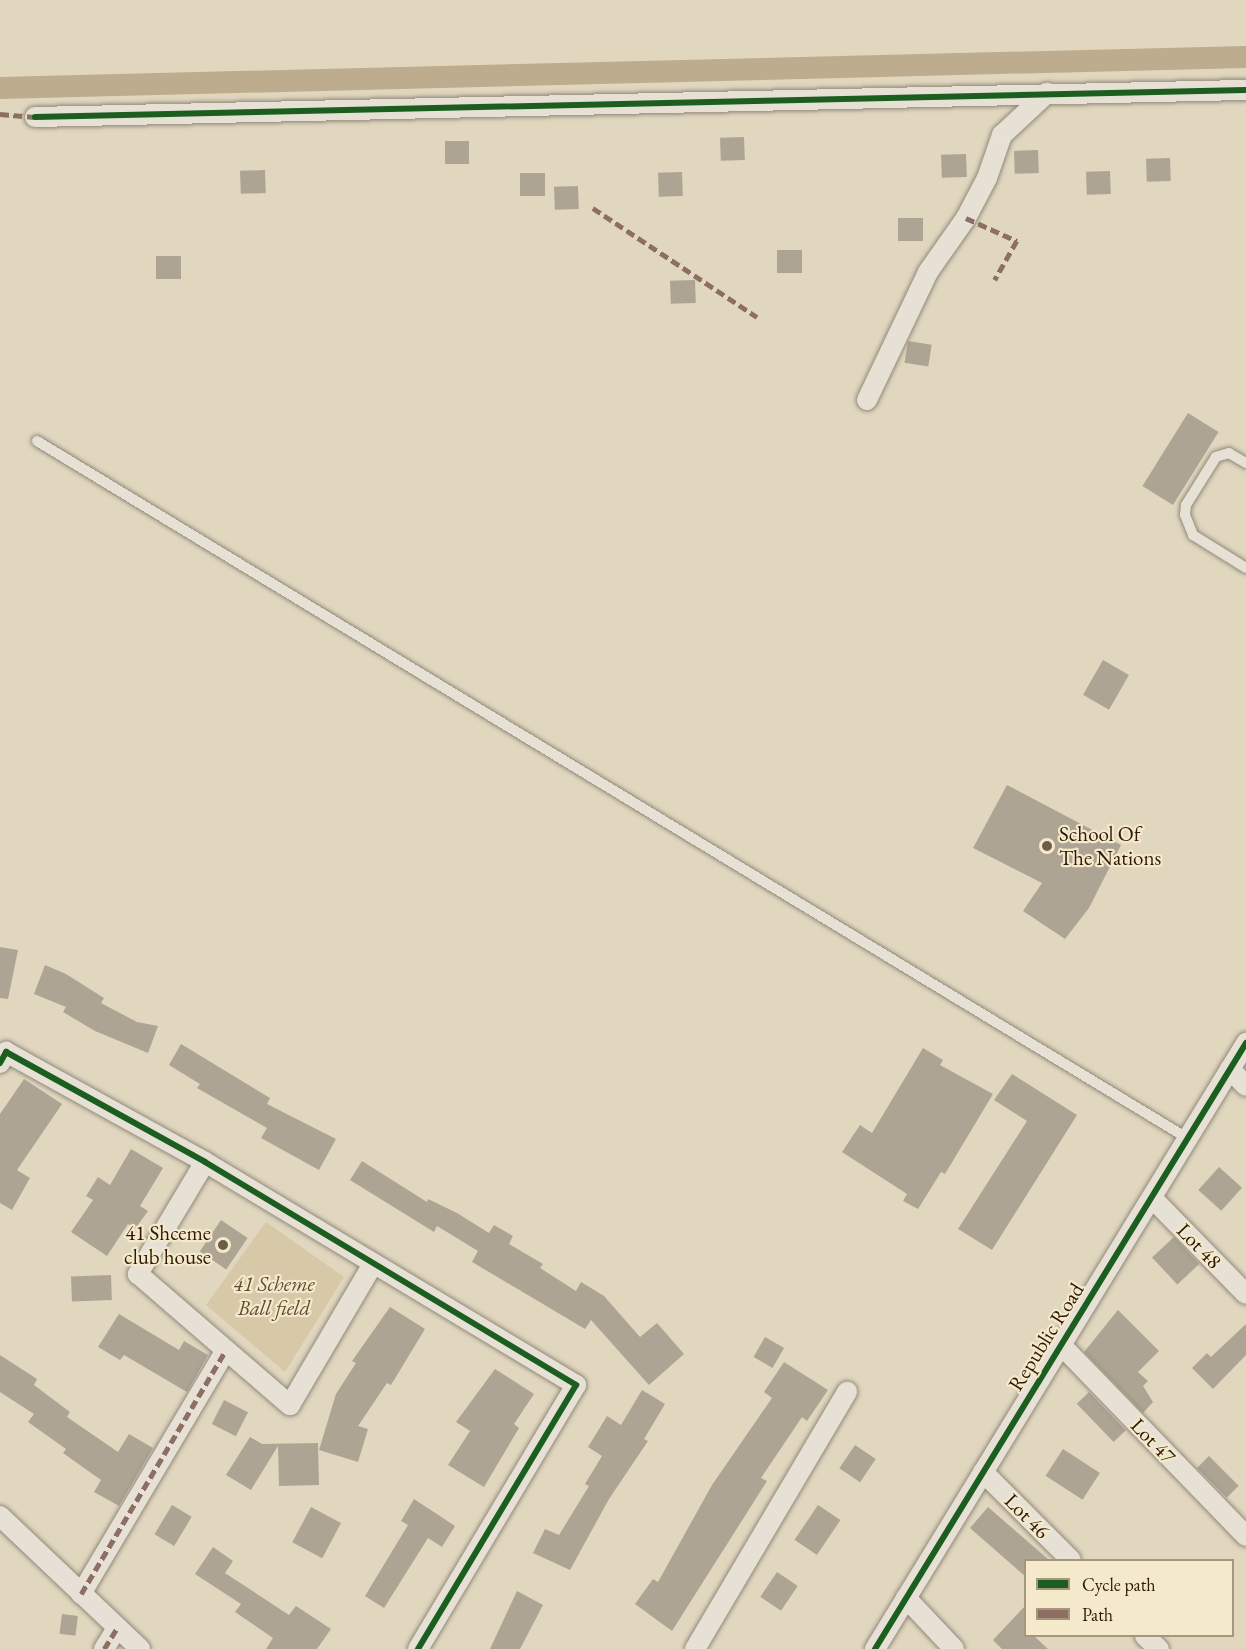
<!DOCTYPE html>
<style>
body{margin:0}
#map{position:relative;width:1246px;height:1649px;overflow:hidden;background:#e1d7bf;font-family:"EB Garamond",serif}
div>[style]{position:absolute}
.green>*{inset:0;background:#d7c8a7}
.canal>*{height:22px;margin:-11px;padding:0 11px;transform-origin:11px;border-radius:11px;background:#bdac8d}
.building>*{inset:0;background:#ada494;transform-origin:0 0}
.roads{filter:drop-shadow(0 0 2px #91897a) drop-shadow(0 0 2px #91897a)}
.lane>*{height:10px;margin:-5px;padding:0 5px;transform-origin:5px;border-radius:5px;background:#e7e1d5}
.street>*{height:20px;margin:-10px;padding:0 10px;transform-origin:10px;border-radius:10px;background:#e7e1d5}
.quiet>*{height:4.5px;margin-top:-2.25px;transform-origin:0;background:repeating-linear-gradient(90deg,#8d6e63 0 9px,transparent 0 13.5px)}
.cycleway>*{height:6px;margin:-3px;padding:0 3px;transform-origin:3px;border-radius:3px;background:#1b5e20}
.dots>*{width:16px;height:16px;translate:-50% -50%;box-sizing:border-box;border:3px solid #f5e9cc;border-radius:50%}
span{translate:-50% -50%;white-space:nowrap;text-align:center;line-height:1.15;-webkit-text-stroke:4.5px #f5e9cc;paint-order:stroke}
.poi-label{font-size:21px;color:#2f1908}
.left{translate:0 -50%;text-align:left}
.right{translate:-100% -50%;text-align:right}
.street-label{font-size:21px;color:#2f1908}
.park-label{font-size:21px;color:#5f4a32;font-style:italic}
.legend{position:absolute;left:1024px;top:1559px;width:210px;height:78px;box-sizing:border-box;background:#f5e9cc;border:2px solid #a6967e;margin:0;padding:8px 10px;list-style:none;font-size:18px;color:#2f1908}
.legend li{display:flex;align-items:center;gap:12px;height:30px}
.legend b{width:30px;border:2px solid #a6967e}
</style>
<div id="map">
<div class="green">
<div style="clip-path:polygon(266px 1222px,344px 1277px,285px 1372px,206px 1305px)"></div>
</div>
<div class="canal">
<div style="left:0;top:88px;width:1246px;rotate:-1.43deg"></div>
</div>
<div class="building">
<div style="left:744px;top:137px;width:23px;height:24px;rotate:88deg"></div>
<div style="left:445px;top:141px;width:24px;height:23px"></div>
<div style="left:1038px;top:150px;width:23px;height:24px;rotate:88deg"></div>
<div style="left:966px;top:154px;width:23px;height:25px;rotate:88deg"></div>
<div style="left:1170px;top:158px;width:23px;height:24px;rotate:88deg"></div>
<div style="left:265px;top:170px;width:23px;height:25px;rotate:88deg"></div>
<div style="left:1110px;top:171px;width:23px;height:24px;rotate:88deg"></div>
<div style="left:682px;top:172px;width:24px;height:24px;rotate:88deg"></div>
<div style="left:545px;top:173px;width:23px;height:25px;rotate:90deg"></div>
<div style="left:578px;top:186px;width:23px;height:24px;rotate:88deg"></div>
<div style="left:923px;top:218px;width:23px;height:25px;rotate:90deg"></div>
<div style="left:802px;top:250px;width:23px;height:25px;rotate:90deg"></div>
<div style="left:156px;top:256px;width:25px;height:23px"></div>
<div style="left:695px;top:280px;width:23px;height:25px;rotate:88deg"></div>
<div style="left:908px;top:341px;width:24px;height:22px;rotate:9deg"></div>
<div style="left:1188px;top:413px;width:36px;height:86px;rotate:32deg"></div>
<div style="left:1103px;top:660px;width:30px;height:40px;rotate:30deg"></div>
<div style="clip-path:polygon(1007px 785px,1121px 845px,1089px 908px,1065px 939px,1023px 911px,1042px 883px,973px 848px)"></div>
<div style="clip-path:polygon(0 947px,18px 950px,8px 999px,0 998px)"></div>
<div style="clip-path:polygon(45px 965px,66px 974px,104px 998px,101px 1003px,137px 1022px,158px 1026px,148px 1053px,95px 1031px,63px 1012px,66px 1007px,34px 994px)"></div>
<div style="clip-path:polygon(181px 1044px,270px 1098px,267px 1104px,336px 1139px,319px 1170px,261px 1138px,267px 1128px,197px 1088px,200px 1084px,169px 1065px)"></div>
<div style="clip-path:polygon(923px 1048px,943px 1060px,940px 1065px,993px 1094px,945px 1174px,941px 1172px,918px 1209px,903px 1201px,907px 1194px,842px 1152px,860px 1125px,872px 1133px)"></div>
<div style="clip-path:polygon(1012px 1074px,1077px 1115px,992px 1250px,958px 1229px,1027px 1121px,994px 1100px)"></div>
<div style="clip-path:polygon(24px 1079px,62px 1104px,17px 1170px,30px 1178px,12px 1210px,0 1203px,0 1114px)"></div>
<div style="clip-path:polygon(131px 1149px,163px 1168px,140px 1206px,148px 1211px,135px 1229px,128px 1224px,107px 1256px,71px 1232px,93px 1200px,86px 1196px,98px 1177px,110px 1185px)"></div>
<div style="clip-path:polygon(362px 1161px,427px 1202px,428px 1199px,457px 1213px,489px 1233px,494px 1225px,513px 1236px,509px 1244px,543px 1264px,540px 1268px,576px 1291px,581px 1282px,604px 1296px,640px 1337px,657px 1323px,684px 1354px,649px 1385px,591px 1320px,585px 1329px,472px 1262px,478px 1251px,437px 1226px,434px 1232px,350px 1180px)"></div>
<div style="left:1219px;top:1167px;width:31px;height:31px;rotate:42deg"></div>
<div style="left:221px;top:1220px;width:32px;height:38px;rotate:34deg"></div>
<div style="left:1174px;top:1237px;width:37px;height:30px;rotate:47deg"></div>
<div style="left:111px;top:1275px;width:25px;height:40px;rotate:88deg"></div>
<div style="clip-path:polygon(390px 1307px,425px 1329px,391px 1385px,387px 1383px,358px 1426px,368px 1429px,358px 1462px,319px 1450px,336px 1394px,356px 1363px,352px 1361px)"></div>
<div style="clip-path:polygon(1118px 1310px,1159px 1351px,1138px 1372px,1148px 1381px,1143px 1386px,1153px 1402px,1143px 1413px,1084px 1352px)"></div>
<div style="clip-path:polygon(119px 1314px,179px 1350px,184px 1341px,208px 1355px,187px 1392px,124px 1355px,120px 1360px,98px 1347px)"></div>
<div style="clip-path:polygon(1246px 1324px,1246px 1355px,1213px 1389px,1192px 1368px,1207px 1353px,1211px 1357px)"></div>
<div style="left:765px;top:1337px;width:22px;height:23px;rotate:30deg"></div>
<div style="clip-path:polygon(0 1355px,37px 1379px,34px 1385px,70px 1412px,67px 1417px,118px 1452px,129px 1434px,153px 1448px,119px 1506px,94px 1492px,101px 1480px,63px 1453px,66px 1449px,28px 1422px,34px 1414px,0 1392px)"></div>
<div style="clip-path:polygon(784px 1362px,828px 1390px,807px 1421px,802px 1417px,761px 1478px,767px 1481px,672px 1631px,635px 1604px,653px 1579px,658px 1582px,712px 1485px,772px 1398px,764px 1392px)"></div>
<div style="clip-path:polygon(495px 1369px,534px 1394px,514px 1424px,519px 1428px,484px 1487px,448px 1465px,470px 1431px,456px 1422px)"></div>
<div style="clip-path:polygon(642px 1390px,665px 1404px,644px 1439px,648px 1441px,609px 1499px,570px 1570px,533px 1553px,545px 1529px,559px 1535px,589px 1486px,585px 1484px,602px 1456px,588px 1447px,607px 1416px,621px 1425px)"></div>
<div style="left:1089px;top:1392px;width:53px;height:17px;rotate:46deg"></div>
<div style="left:224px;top:1400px;width:27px;height:27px;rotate:27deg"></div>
<div style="clip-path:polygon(250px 1437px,262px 1444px,318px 1443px,319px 1485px,279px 1486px,278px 1446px,251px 1490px,226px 1475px)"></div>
<div style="left:855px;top:1445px;width:25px;height:28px;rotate:34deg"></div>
<div style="left:1063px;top:1449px;width:44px;height:32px;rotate:33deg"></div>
<div style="left:1209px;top:1456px;width:42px;height:17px;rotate:45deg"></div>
<div style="clip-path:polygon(414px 1499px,455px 1526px,442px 1547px,428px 1538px,384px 1608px,365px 1596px,408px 1525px,401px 1521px)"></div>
<div style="left:172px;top:1505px;width:23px;height:34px;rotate:31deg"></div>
<div style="left:818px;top:1505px;width:27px;height:42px;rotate:34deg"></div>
<div style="left:311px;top:1507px;width:34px;height:40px;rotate:28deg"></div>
<div style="clip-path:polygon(988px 1507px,1049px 1560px,1026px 1560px,1026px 1577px,970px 1528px)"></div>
<div style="clip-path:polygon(213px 1547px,233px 1561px,225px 1573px,289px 1615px,296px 1606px,331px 1629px,317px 1649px,266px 1649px,273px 1638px,235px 1612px,241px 1604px,195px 1574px)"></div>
<div style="left:777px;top:1572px;width:25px;height:30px;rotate:34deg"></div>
<div style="clip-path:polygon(517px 1591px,543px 1605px,520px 1649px,490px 1649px)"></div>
<div style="clip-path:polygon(1026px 1605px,1026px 1635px,1033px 1635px,1048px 1649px,1002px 1649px,993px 1640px)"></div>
<div style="left:62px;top:1614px;width:16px;height:20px;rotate:7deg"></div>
</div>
<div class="roads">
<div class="lane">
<div style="left:37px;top:441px;width:1345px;rotate:31.22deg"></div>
<div style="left:1246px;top:463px;width:20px;rotate:-150deg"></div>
<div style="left:1229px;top:453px;width:14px;rotate:163deg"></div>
<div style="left:1216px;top:457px;width:57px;rotate:122deg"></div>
<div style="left:1186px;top:505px;width:10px;rotate:96deg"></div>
<div style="left:1185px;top:515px;width:22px;rotate:68deg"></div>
<div style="left:1193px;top:535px;width:62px;rotate:31.9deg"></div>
</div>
<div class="street">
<div style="left:35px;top:117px;width:1211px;rotate:-1.28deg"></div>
<div style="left:867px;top:400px;width:142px;rotate:-64.5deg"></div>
<div style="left:928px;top:272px;width:66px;rotate:-54.9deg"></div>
<div style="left:966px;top:218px;width:45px;rotate:-62.3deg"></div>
<div style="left:987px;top:178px;width:46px;rotate:-70.8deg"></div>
<div style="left:1002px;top:135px;width:62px;rotate:-43deg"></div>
<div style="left:0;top:1063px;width:13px;rotate:-61deg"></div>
<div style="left:6px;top:1052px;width:227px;rotate:28.9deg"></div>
<div style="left:205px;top:1162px;width:433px;rotate:31deg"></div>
<div style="left:576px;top:1385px;width:308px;rotate:120.9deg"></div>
<div style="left:1230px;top:1069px;width:23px;rotate:47deg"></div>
<div style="left:205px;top:1162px;width:131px;rotate:120.9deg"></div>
<div style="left:138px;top:1274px;width:201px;rotate:40.8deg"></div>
<div style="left:290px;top:1405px;width:164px;rotate:-59.5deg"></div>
<div style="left:1152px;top:1198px;width:134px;rotate:45.6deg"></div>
<div style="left:1061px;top:1345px;width:266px;rotate:45.9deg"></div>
<div style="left:983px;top:1472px;width:124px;rotate:45deg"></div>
<div style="left:0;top:1516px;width:193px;rotate:43.5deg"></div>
<div style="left:81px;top:1594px;width:282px;rotate:-59.3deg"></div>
<div style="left:906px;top:1598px;width:70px;rotate:46.7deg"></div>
<div style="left:1145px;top:1636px;width:19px;rotate:43deg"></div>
<div style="left:104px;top:1649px;width:25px;rotate:-58deg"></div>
<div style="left:695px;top:1649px;width:299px;rotate:-59.4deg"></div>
<div style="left:875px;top:1649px;width:711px;rotate:-58.52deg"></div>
</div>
</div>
<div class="quiet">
<div style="left:0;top:114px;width:35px;rotate:5deg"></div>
<div style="left:593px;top:208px;width:197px;rotate:33.6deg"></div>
<div style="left:966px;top:218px;width:56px;rotate:24.3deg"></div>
<div style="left:1017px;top:241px;width:45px;rotate:119.4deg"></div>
<div style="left:81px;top:1594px;width:282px;rotate:-59.3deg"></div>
<div style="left:104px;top:1649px;width:25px;rotate:-58deg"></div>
</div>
<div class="cycleway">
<div style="left:35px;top:117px;width:1211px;rotate:-1.28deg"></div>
<div style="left:0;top:1063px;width:13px;rotate:-61deg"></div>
<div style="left:6px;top:1052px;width:227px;rotate:28.9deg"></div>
<div style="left:205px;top:1162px;width:433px;rotate:31deg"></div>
<div style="left:576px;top:1385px;width:308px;rotate:120.9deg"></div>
<div style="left:875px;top:1649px;width:711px;rotate:-58.52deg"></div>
</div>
<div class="dots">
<div style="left:1047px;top:846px;background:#6d5c48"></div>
<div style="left:223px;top:1245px;background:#6d5c48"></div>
</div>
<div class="poi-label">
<span class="left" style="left:1059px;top:846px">School Of<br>The Nations</span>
<span class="right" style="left:211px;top:1245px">41 Shceme<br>club house</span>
</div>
<div class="street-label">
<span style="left:1199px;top:1246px;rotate:46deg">Lot 48</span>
<span style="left:1046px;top:1337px;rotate:-58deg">Republic Road</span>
<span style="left:1153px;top:1441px;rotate:46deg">Lot 47</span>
<span style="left:1027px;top:1516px;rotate:45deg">Lot 46</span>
</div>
<div class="park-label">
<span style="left:274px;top:1296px">41 Scheme<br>Ball field</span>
</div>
<ul class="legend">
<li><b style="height:8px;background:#1b5e20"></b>Cycle path</li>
<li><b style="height:8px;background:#8d6e63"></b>Path</li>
</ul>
</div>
